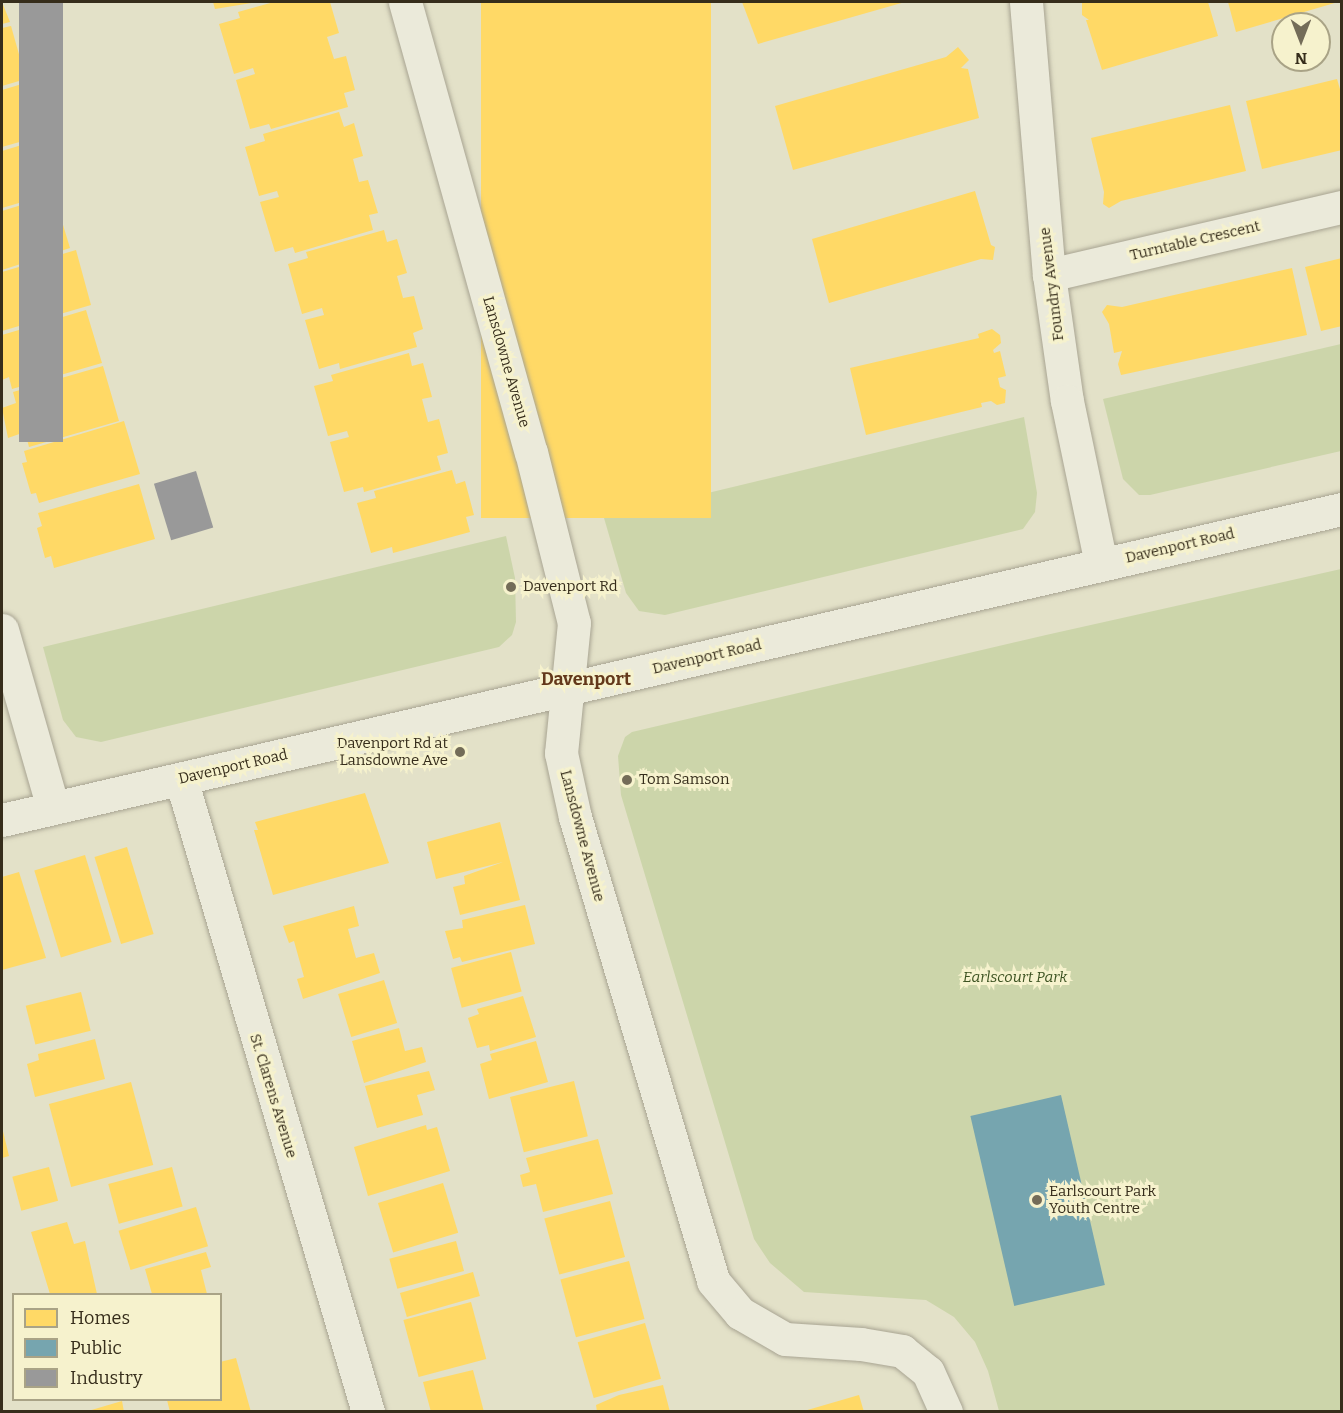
<!DOCTYPE html>
<style>
body{margin:0}
#map{position:relative;width:1343px;height:1413px;overflow:hidden;background:#e3e1c8;font-family:Bitter,serif}
div>[style]{position:absolute}
.green>*{inset:0;background:#ccd5aa}
.homes>*{inset:0;background:#ffd966;transform-origin:0 0}
.public>*{inset:0;background:#76a5af;transform-origin:0 0}
.industry>*{inset:0;background:#999;transform-origin:0 0}
.roads{filter:drop-shadow(0 0 2px #a8a492) drop-shadow(0 0 2px #a8a492)}
.minor>*{height:33px;margin:-16.5px;padding:0 16.5px;transform-origin:16.5px;border-radius:16.5px;background:#ebeada}
.tertiary>*{height:33px;margin:-16.5px;padding:0 16.5px;transform-origin:16.5px;border-radius:16.5px;background:#ebeada}
.dots>*{width:16px;height:16px;translate:-50% -50%;box-sizing:border-box;border:3px solid #f6f2cd;border-radius:50%}
span{translate:-50% -50%;white-space:nowrap;text-align:center;line-height:1.15;-webkit-text-stroke:6px #f6f2cd;paint-order:stroke}
.street-label{font-size:15px;color:#362d1b}
.poi-label{font-size:15px;color:#362d1b}
.left{translate:0 -50%;text-align:left}
.right{translate:-100% -50%;text-align:right}
.park-label{font-size:15px;color:#3c5221;font-style:italic}
.quarter-label{font-size:18px;color:#63381a;font-weight:700}
.frame{position:absolute;inset:0;border:3px solid #362d1b;pointer-events:none}
.legend{position:absolute;left:12px;top:1293px;width:210px;height:108px;box-sizing:border-box;background:#f6f2cd;border:2px solid #a9a386;margin:0;padding:8px 10px;list-style:none;font-size:18px;color:#362d1b}
.legend li{display:flex;align-items:center;gap:12px;height:30px}
.legend b{width:30px;border:2px solid #a9a386}
.north{position:absolute;left:1271px;top:12px;width:60px;height:60px;box-sizing:border-box;background:#f6f2cd;border:2px solid #a9a386;border-radius:50%;rotate:180deg;font-size:16px;font-weight:700;line-height:24px;text-align:center;color:#362d1b}
.north::after{content:'';display:block;margin:auto;width:21px;height:27px;background:#736c58;clip-path:polygon(50% 0,100% 100%,50% 72%,0 100%)}
</style>
<div id="map">
<div class="green">
<div style="clip-path:polygon(1341px 344px,1341px 451px,1150px 495px,1139px 495px,1123px 479px,1103px 399px)"></div>
<div style="clip-path:polygon(1024px 417px,1037px 493px,1035px 512px,1023px 529px,665px 615px,639px 611px,626px 593px,604px 518px)"></div>
<div style="clip-path:polygon(506px 536px,515px 578px,516px 622px,512px 635px,499px 647px,101px 742px,76px 737px,63px 720px,43px 647px)"></div>
<div style="clip-path:polygon(1341px 569px,1341px 1411px,999px 1411px,988px 1371px,975px 1342px,954px 1317px,926px 1300px,804px 1292px,770px 1263px,754px 1239px,621px 795px,618px 756px,625px 737px,632px 732px,1046px 635px)"></div>
</div>
<div class="homes">
<div style="clip-path:polygon(2px 2px,10px 22px,2px 24px)"></div>
<div style="clip-path:polygon(213px 2px,257px 2px,215px 9px)"></div>
<div style="clip-path:polygon(274px 2px,330px 2px,339px 33px,327px 37px,334px 59px,346px 56px,355px 90px,344px 93px,348px 107px,271px 129px,269px 124px,250px 129px,236px 80px,255px 74px,253px 68px,234px 74px,219px 24px,240px 18px,238px 12px)"></div>
<div style="left:481px;top:2px;width:230px;height:516px"></div>
<div style="clip-path:polygon(742px 2px,905px 2px,758px 44px)"></div>
<div style="clip-path:polygon(1082px 2px,1208px 2px,1218px 36px,1102px 70px,1086px 20px,1089px 20px,1082px 15px)"></div>
<div style="clip-path:polygon(1228px 2px,1338px 2px,1236px 32px)"></div>
<div style="clip-path:polygon(11px 26px,26px 79px,2px 86px,2px 28px)"></div>
<div style="clip-path:polygon(958px 47px,969px 60px,961px 68px,968px 69px,979px 118px,793px 170px,775px 106px,946px 57px)"></div>
<div style="clip-path:polygon(1337px 79px,1342px 96px,1342px 150px,1262px 169px,1246px 101px)"></div>
<div style="clip-path:polygon(22px 84px,37px 137px,2px 147px,2px 90px)"></div>
<div style="clip-path:polygon(1230px 105px,1246px 171px,1121px 201px,1109px 208px,1103px 204px,1104px 192px,1091px 138px)"></div>
<div style="clip-path:polygon(339px 112px,344px 127px,354px 123px,363px 156px,353px 159px,359px 182px,368px 180px,378px 213px,369px 215px,373px 230px,295px 253px,293px 247px,275px 252px,260px 202px,279px 197px,277px 191px,259px 196px,245px 147px,265px 141px,263px 134px)"></div>
<div style="clip-path:polygon(38px 140px,53px 193px,2px 208px,2px 151px)"></div>
<div style="clip-path:polygon(975px 191px,991px 245px,995px 247px,993px 260px,981px 259px,829px 303px,812px 239px)"></div>
<div style="clip-path:polygon(54px 195px,70px 248px,2px 270px,2px 211px)"></div>
<div style="clip-path:polygon(384px 230px,387px 242px,397px 239px,407px 273px,397px 276px,403px 298px,414px 296px,423px 329px,413px 333px,417px 347px,340px 369px,339px 363px,319px 369px,305px 320px,324px 315px,322px 308px,302px 314px,288px 264px,308px 258px,306px 252px)"></div>
<div style="clip-path:polygon(76px 250px,91px 305px,2px 331px,2px 272px)"></div>
<div style="clip-path:polygon(1342px 258px,1342px 326px,1321px 331px,1305px 267px)"></div>
<div style="clip-path:polygon(1292px 268px,1307px 335px,1121px 375px,1118px 364px,1122px 351px,1114px 353px,1109px 324px,1102px 312px,1107px 305px,1122px 307px)"></div>
<div style="clip-path:polygon(86px 310px,102px 363px,12px 389px,9px 377px,2px 380px,2px 335px)"></div>
<div style="clip-path:polygon(992px 329px,1000px 335px,1001px 343px,993px 350px,994px 353px,1000px 351px,1006px 376px,998px 378px,1000px 387px,1006px 390px,1005px 403px,997px 405px,991px 401px,981px 403px,982px 407px,866px 435px,850px 368px,979px 338px,978px 334px)"></div>
<div style="clip-path:polygon(409px 353px,412px 366px,423px 363px,432px 397px,422px 399px,428px 422px,439px 419px,448px 453px,437px 456px,441px 470px,364px 492px,363px 487px,344px 492px,330px 442px,349px 437px,347px 431px,328px 436px,314px 386px,333px 381px,331px 375px)"></div>
<div style="clip-path:polygon(103px 366px,119px 421px,29px 447px,25px 432px,8px 438px,2px 408px,16px 403px,13px 392px)"></div>
<div style="clip-path:polygon(124px 421px,140px 474px,39px 503px,36px 493px,31px 494px,22px 463px,27px 462px,24px 451px)"></div>
<div style="clip-path:polygon(452px 470px,456px 484px,465px 481px,474px 515px,466px 517px,470px 532px,393px 553px,392px 547px,371px 553px,357px 503px,376px 498px,374px 491px)"></div>
<div style="clip-path:polygon(139px 484px,155px 539px,54px 568px,51px 556px,45px 558px,37px 528px,42px 526px,38px 513px)"></div>
<div style="clip-path:polygon(365px 793px,389px 863px,273px 895px,254px 830px,258px 830px,255px 822px)"></div>
<div style="clip-path:polygon(500px 822px,520px 900px,460px 915px,453px 887px,465px 884px,464px 876px,503px 862px,436px 879px,427px 842px)"></div>
<div style="left:127px;top:847px;width:91px;height:34px;rotate:73deg"></div>
<div style="left:85px;top:855px;width:91px;height:53px;rotate:73deg"></div>
<div style="clip-path:polygon(19px 872px,46px 958px,2px 970px,2px 877px)"></div>
<div style="clip-path:polygon(525px 905px,535px 944px,462px 962px,460px 957px,453px 959px,445px 931px,463px 928px,462px 920px)"></div>
<div style="clip-path:polygon(354px 906px,359px 926px,348px 929px,356px 958px,374px 953px,380px 973px,303px 999px,297px 979px,304px 977px,294px 941px,289px 943px,283px 926px)"></div>
<div style="left:511px;top:952px;width:41px;height:62px;rotate:75deg"></div>
<div style="left:384px;top:980px;width:45px;height:48px;rotate:73deg"></div>
<div style="left:81px;top:992px;width:40px;height:57px;rotate:76deg"></div>
<div style="clip-path:polygon(523px 996px,536px 1037px,490px 1051px,489px 1045px,477px 1048px,468px 1018px,479px 1014px,477px 1009px)"></div>
<div style="clip-path:polygon(399px 1028px,405px 1051px,422px 1047px,426px 1062px,364px 1083px,352px 1041px)"></div>
<div style="clip-path:polygon(95px 1039px,105px 1079px,35px 1097px,27px 1064px,39px 1060px,38px 1054px)"></div>
<div style="clip-path:polygon(536px 1041px,548px 1082px,489px 1099px,480px 1064px,492px 1060px,490px 1054px)"></div>
<div style="clip-path:polygon(429px 1071px,435px 1090px,417px 1095px,423px 1115px,377px 1128px,365px 1086px)"></div>
<div style="left:574px;top:1081px;width:57px;height:66px;rotate:76deg"></div>
<div style="left:131px;top:1082px;width:86px;height:85px;rotate:75deg"></div>
<div style="clip-path:polygon(426px 1125px,427px 1130px,437px 1127px,450px 1171px,368px 1196px,354px 1147px)"></div>
<div style="clip-path:polygon(2px 1127px,9px 1156px,2px 1158px)"></div>
<div style="clip-path:polygon(598px 1139px,613px 1194px,543px 1212px,536px 1184px,523px 1187px,520px 1175px,530px 1172px,526px 1158px)"></div>
<div style="left:49px;top:1167px;width:35px;height:38px;rotate:75deg"></div>
<div style="left:172px;top:1167px;width:41px;height:66px;rotate:75deg"></div>
<div style="left:443px;top:1183px;width:52px;height:68px;rotate:73deg"></div>
<div style="left:610px;top:1201px;width:58px;height:68px;rotate:75deg"></div>
<div style="left:196px;top:1207px;width:41px;height:81px;rotate:73deg"></div>
<div style="clip-path:polygon(67px 1222px,74px 1244px,85px 1241px,97px 1294px,50px 1294px,31px 1232px)"></div>
<div style="left:456px;top:1241px;width:31px;height:69px;rotate:75deg"></div>
<div style="clip-path:polygon(206px 1252px,211px 1267px,201px 1270px,207px 1294px,152px 1294px,145px 1269px)"></div>
<div style="left:629px;top:1261px;width:60px;height:71px;rotate:75deg"></div>
<div style="left:473px;top:1272px;width:25px;height:76px;rotate:74deg"></div>
<div style="left:471px;top:1302px;width:59px;height:70px;rotate:75deg"></div>
<div style="left:645px;top:1323px;width:58px;height:70px;rotate:74deg"></div>
<div style="clip-path:polygon(236px 1358px,251px 1412px,170px 1412px,167px 1400px,220px 1400px,220px 1362px)"></div>
<div style="clip-path:polygon(473px 1370px,484px 1412px,431px 1412px,423px 1382px)"></div>
<div style="clip-path:polygon(663px 1385px,670px 1412px,597px 1412px,596px 1405px,619px 1395px)"></div>
<div style="clip-path:polygon(859px 1395px,864px 1412px,804px 1412px,804px 1411px)"></div>
<div style="clip-path:polygon(122px 1401px,124px 1412px,88px 1412px,88px 1411px)"></div>
</div>
<div class="public">
<div style="left:1061px;top:1095px;width:195px;height:93px;rotate:77deg"></div>
</div>
<div class="industry">
<div style="left:19px;top:2px;width:44px;height:440px"></div>
<div style="left:196px;top:471px;width:59px;height:44px;rotate:73deg"></div>
</div>
<div class="roads">
<div class="minor">
<div style="left:1026px;top:2px;width:274px;rotate:85.2deg"></div>
<div style="left:1049px;top:275px;width:127px;rotate:81.9deg"></div>
<div style="left:1067px;top:401px;width:167px;rotate:78.2deg"></div>
<div style="left:1049px;top:275px;width:301px;rotate:-13.1deg"></div>
<div style="left:2px;top:630px;width:185px;rotate:74deg"></div>
<div style="left:181px;top:779px;width:660px;rotate:73.54deg"></div>
</div>
<div class="tertiary">
<div style="left:405px;top:2px;width:467px;rotate:74.4deg"></div>
<div style="left:531px;top:452px;width:176px;rotate:75.9deg"></div>
<div style="left:574px;top:623px;width:131px;rotate:95.7deg"></div>
<div style="left:561px;top:753px;width:66px;rotate:77.7deg"></div>
<div style="left:575px;top:817px;width:484px;rotate:73.4deg"></div>
<div style="left:713px;top:1281px;width:42px;rotate:49.8deg"></div>
<div style="left:740px;top:1313px;width:52px;rotate:30deg"></div>
<div style="left:785px;top:1339px;width:76px;rotate:3.8deg"></div>
<div style="left:861px;top:1344px;width:42px;rotate:9.7deg"></div>
<div style="left:902px;top:1351px;width:33px;rotate:39deg"></div>
<div style="left:928px;top:1372px;width:44px;rotate:65.8deg"></div>
<div style="left:2px;top:820px;width:1376px;rotate:-13.07deg"></div>
</div>
</div>
<div class="dots">
<div style="left:511px;top:587px;background:#736c58"></div>
<div style="left:460px;top:752px;background:#736c58"></div>
<div style="left:627px;top:780px;background:#736c58"></div>
<div style="left:1037px;top:1200px;background:#736c58"></div>
</div>
<div class="street-label">
<span style="left:1195px;top:241px;rotate:-13deg">Turntable Crescent</span>
<span style="left:1052px;top:284px;rotate:-97deg">Foundry Avenue</span>
<span style="left:506px;top:362px;rotate:74deg">Lansdowne Avenue</span>
<span style="left:1180px;top:546px;rotate:-13deg">Davenport Road</span>
<span style="left:707px;top:657px;rotate:-13deg">Davenport Road</span>
<span style="left:233px;top:767px;rotate:-13deg">Davenport Road</span>
<span style="left:582px;top:836px;rotate:75deg">Lansdowne Avenue</span>
<span style="left:273px;top:1096px;rotate:73deg">St. Clarens Avenue</span>
</div>
<div class="poi-label">
<span class="left" style="left:523px;top:587px">Davenport Rd</span>
<span class="right" style="left:448px;top:752px">Davenport Rd at<br>Lansdowne Ave</span>
<span class="left" style="left:639px;top:780px">Tom Samson</span>
<span class="left" style="left:1049px;top:1200px">Earlscourt Park<br>Youth Centre</span>
</div>
<div class="park-label">
<span style="left:1015px;top:978px">Earlscourt Park</span>
</div>
<div class="quarter-label">
<span style="left:586px;top:679px">Davenport</span>
</div>
<div class="frame"></div>
<ul class="legend">
<li><b style="height:16px;background:#ffd966"></b>Homes</li>
<li><b style="height:16px;background:#76a5af"></b>Public</li>
<li><b style="height:16px;background:#999"></b>Industry</li>
</ul>
<div class="north">N</div>
</div>
